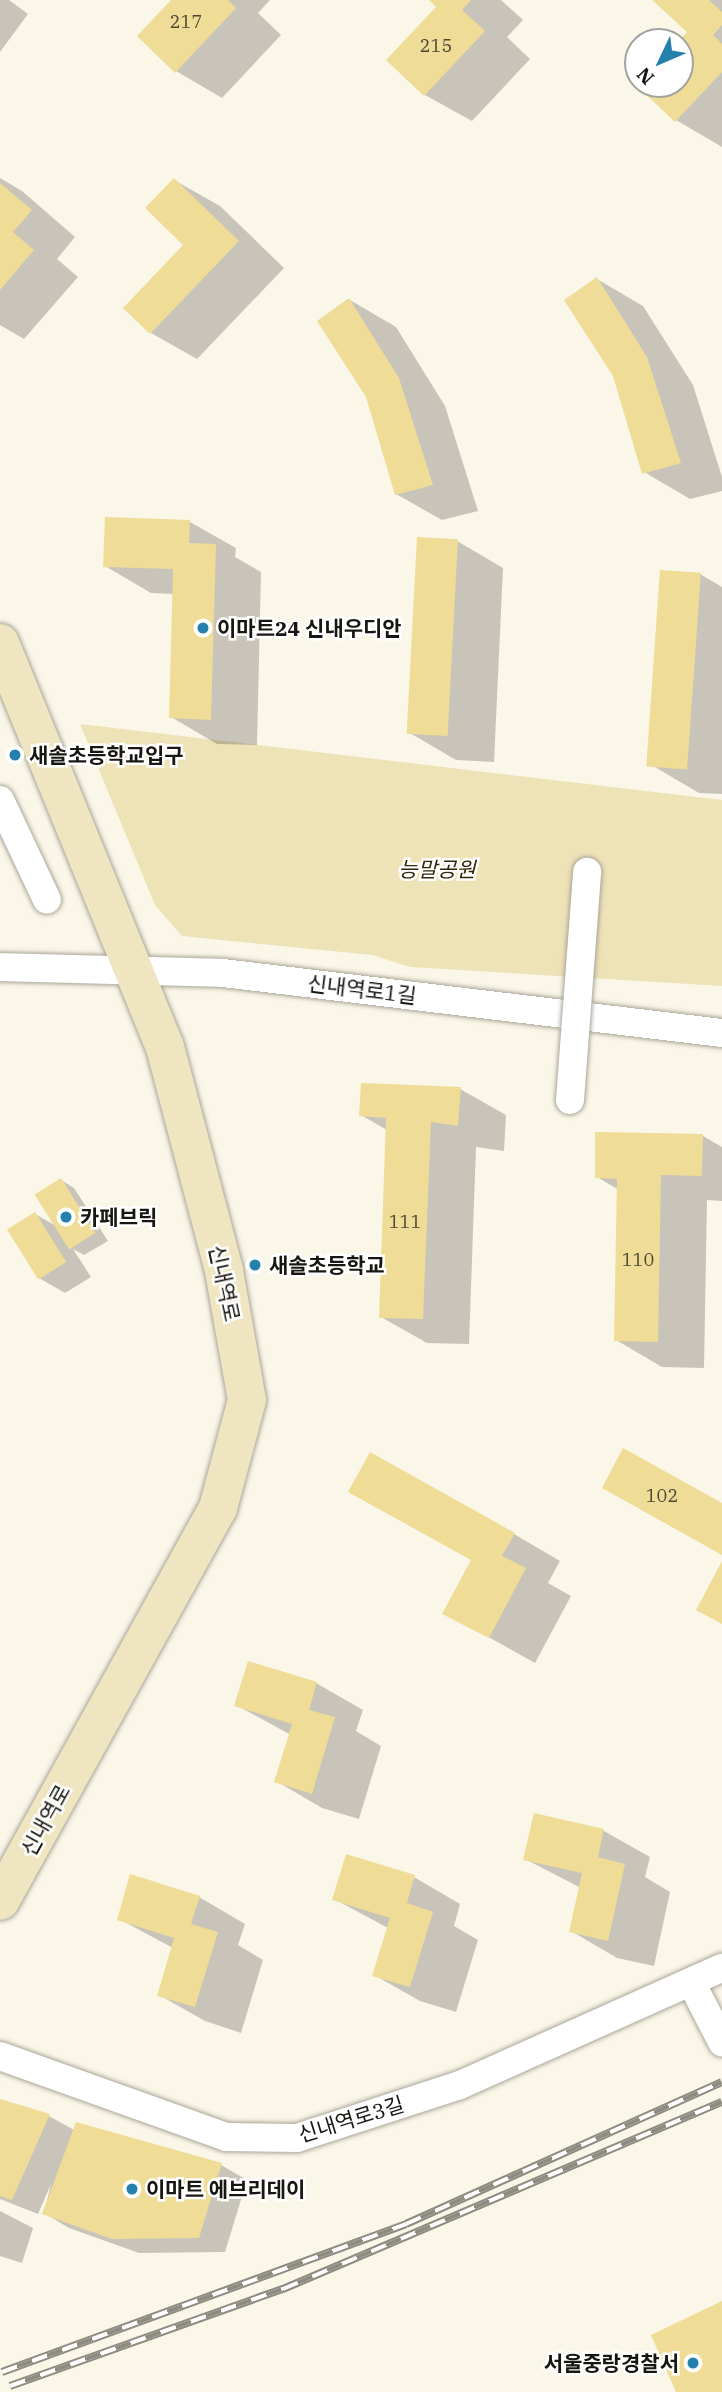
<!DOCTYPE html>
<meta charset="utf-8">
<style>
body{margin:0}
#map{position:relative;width:722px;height:2392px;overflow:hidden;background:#faf6e8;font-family:"IBM Plex Serif","Noto Sans KR",serif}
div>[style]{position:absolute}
.green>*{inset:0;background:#eee2b7}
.shadow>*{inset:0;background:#0003}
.building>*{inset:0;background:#efdc96;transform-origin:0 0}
.roads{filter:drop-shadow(0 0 2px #aaa699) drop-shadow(0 0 2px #aaa699)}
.street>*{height:28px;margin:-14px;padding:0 14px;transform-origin:14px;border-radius:14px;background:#fff}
.secondary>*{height:38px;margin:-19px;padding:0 19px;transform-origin:19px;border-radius:19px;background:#efe6c1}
.rail>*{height:8px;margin-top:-4px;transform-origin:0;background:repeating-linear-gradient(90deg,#fff 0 16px,#8e8b81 0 32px);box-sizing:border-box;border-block:2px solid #8e8b81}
.bridges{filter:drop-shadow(0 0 2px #aaa699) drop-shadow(0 0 2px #aaa699)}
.street-bridge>*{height:28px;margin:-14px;padding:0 14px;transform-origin:14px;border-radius:14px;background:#fff}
.dots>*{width:19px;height:19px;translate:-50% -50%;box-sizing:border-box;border:4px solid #fff;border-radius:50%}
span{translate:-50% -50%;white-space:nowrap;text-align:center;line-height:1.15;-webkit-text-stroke:5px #fff;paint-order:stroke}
.number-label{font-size:18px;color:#4e4833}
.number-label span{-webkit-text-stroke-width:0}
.poi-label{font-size:21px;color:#181612;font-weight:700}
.left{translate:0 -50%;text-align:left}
.right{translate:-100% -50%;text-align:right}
.park-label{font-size:21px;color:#312909;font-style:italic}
.street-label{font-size:21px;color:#181612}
.north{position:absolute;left:624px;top:28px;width:70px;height:70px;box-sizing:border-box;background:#fff;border:2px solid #a3a2a0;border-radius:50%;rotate:226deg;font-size:19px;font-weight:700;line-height:28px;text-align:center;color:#181612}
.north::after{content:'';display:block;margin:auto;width:24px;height:32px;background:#2480ad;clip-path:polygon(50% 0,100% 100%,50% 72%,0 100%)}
</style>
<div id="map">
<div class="green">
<div style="clip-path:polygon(80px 724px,722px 800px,722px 986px,410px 967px,372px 955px,182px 936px,155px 905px)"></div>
</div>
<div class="shadow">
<div style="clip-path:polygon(0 0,9px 0,28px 14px,0 52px)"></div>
<div style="clip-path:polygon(173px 0,270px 0,258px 13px,281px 35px,222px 98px,176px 71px)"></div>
<div style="clip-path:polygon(432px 0,501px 0,523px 20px,507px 37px,530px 59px,472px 121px,425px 95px,389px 60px,439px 6px)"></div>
<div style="clip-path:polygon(655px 0,722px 0,722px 147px,676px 120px,639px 86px,680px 84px,689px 32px)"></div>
<div style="clip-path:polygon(0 178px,22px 191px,75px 237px,57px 259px,78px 277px,24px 339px,0 325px)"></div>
<div style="clip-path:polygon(174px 180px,220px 206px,284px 268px,197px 359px,151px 333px,185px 245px)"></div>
<div style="clip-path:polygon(597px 279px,643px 306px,693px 385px,722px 477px,722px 491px,690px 499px,644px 472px)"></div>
<div style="clip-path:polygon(350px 300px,396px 327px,445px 406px,478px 511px,442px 520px,396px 494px,367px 396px)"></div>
<div style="clip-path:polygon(190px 522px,236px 548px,235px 557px,261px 572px,257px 745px,217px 744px,171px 717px,174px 594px,151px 593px,105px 566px)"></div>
<div style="clip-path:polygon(457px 541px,503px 568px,494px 762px,456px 760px,410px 733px)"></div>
<div style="clip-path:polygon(700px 574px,722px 587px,722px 794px,699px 793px,653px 766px)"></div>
<div style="clip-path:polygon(460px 1089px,506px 1115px,504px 1151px,476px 1147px,469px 1344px,427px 1343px,381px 1317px,387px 1130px,361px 1115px)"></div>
<div style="clip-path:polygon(703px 1136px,722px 1147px,722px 1201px,707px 1200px,704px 1368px,662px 1367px,616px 1340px,619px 1190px,597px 1177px)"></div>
<div style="clip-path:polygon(61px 1180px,74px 1188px,108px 1241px,84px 1255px,73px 1249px,91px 1277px,65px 1293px,39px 1278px,35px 1214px,58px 1227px)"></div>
<div style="clip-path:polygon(514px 1534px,560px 1561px,548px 1583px,571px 1596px,535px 1663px,445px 1613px,473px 1560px)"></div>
<div style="clip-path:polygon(316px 1683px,363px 1710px,356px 1731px,381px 1746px,359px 1819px,322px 1808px,276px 1781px,291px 1735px,236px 1705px)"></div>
<div style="clip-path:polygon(535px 1815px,604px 1831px,650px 1857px,645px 1877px,670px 1892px,654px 1966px,617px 1958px,571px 1931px,581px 1888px,525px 1859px)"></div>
<div style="clip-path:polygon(414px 1877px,460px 1904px,454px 1926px,478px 1940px,456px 2012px,420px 2001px,374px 1975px,388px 1928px,334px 1899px)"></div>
<div style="clip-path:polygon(199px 1897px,245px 1924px,238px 1945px,263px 1960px,241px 2033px,205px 2021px,159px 1995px,173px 1948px,119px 1919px)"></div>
<div style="clip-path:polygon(0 2101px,49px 2116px,74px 2130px,221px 2165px,247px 2180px,225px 2252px,139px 2253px,69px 2228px,44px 2213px,51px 2184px,38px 2214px,0 2199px)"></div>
<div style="clip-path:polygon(0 2211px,33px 2228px,22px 2263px,0 2256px)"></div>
</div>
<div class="building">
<div style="clip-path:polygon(171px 0,228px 0,236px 8px,175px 73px,137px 36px)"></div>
<div style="clip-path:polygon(429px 0,471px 0,462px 10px,485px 31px,424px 96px,386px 60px,436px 7px)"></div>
<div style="clip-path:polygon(652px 0,709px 0,722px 12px,722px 25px,713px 35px,722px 44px,722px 72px,675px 122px,637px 86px,680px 84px,678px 42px,687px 32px)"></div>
<div style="clip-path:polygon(174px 178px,239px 241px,150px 334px,123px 308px,183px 245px,145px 208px)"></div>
<div style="clip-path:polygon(0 183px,32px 210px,13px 232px,34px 250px,0 290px)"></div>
<div style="clip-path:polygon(597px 277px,647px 357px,681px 463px,642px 474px,613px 376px,564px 300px)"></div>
<div style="clip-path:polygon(349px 298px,399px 378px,433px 485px,395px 495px,366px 397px,317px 321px)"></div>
<div style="clip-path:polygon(105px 517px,190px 520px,189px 543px,216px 544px,211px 720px,169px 718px,173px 569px,103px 567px)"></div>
<div style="left:417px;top:537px;width:41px;height:197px;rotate:3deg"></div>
<div style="left:660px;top:570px;width:41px;height:197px;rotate:4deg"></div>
<div style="clip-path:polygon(361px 1083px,461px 1087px,458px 1126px,431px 1122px,423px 1319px,379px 1318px,386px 1118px,359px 1116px)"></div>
<div style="clip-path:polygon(595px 1132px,703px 1134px,702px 1176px,661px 1175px,658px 1342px,614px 1341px,617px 1179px,595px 1178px)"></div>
<div style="left:61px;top:1178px;width:65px;height:31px;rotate:58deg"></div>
<div style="left:35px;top:1212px;width:59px;height:33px;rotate:58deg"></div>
<div style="clip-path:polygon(623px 1448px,722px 1503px,722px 1555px,602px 1488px)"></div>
<div style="clip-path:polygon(370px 1452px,515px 1533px,502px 1556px,526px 1568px,489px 1638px,442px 1614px,471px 1560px,348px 1492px)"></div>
<div style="clip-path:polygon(722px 1561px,722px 1624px,696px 1610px)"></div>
<div style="clip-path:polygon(248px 1661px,317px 1682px,309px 1710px,335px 1717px,312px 1794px,274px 1782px,292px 1724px,234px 1706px)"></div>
<div style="clip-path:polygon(534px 1813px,604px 1829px,598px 1857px,625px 1864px,608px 1941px,569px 1932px,582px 1873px,523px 1860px)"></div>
<div style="clip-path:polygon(346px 1854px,415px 1875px,407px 1903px,433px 1912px,410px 1987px,372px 1976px,390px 1918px,332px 1900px)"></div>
<div style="clip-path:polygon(130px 1874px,200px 1896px,191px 1924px,218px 1932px,195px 2007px,157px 1996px,174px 1938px,117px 1920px)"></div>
<div style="clip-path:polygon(0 2099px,50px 2114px,12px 2200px,0 2196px)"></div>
<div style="clip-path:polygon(76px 2122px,222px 2163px,199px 2238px,112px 2239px,42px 2214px)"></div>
<div style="clip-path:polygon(722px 2301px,722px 2392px,676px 2392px,651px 2335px)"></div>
</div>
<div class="roads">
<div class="street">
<div style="left:0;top:800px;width:110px;rotate:64.8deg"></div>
<div style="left:0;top:967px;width:223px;rotate:1.5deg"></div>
<div style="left:223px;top:973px;width:503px;rotate:6.86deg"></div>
<div style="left:691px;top:1982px;width:68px;rotate:62.7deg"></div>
<div style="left:0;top:2056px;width:240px;rotate:19.7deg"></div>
<div style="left:226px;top:2137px;width:71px;rotate:0.8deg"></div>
<div style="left:297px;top:2138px;width:171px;rotate:-18deg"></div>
<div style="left:460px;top:2085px;width:287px;rotate:-24.1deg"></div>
</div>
<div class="secondary">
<div style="left:0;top:643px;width:436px;rotate:67.8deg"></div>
<div style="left:165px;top:1047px;width:232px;rotate:75.2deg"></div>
<div style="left:224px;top:1271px;width:131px;rotate:79.9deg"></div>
<div style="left:247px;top:1400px;width:112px;rotate:105deg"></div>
<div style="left:218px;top:1508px;width:449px;rotate:119deg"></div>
</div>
</div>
<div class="rail">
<div style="left:2px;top:2372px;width:430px;rotate:-20.1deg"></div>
<div style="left:406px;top:2224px;width:346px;rotate:-24.2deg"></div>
<div style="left:10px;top:2386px;width:290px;rotate:-19.6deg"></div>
<div style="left:283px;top:2289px;width:477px;rotate:-23.1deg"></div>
</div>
<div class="bridges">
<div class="street-bridge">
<div style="left:570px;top:1100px;width:229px;rotate:-85.7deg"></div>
</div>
</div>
<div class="dots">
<div style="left:203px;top:628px;background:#2480ad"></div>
<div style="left:15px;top:755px;background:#2480ad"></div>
<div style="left:66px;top:1217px;background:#2480ad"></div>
<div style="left:255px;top:1265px;background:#2480ad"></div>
<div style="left:132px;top:2189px;background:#2480ad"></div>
<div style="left:693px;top:2363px;background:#2480ad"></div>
</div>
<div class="number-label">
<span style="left:186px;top:22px">217</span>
<span style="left:436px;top:46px">215</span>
<span style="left:405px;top:1222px">111</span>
<span style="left:638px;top:1260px">110</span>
<span style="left:662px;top:1496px">102</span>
</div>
<div class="poi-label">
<span class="left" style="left:217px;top:628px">이마트24 신내우디안</span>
<span class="left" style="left:29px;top:755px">새솔초등학교입구</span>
<span class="left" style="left:80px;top:1217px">카페브릭</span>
<span class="left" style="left:269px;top:1265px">새솔초등학교</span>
<span class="left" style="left:146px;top:2189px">이마트 에브리데이</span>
<span class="right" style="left:679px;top:2363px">서울중랑경찰서</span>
</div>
<div class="park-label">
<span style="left:437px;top:869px">능말공원</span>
</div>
<div class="street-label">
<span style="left:362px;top:989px;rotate:7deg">신내역로1길</span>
<span style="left:225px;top:1283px;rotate:78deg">신내역로</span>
<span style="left:45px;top:1820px;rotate:-61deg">신내역로</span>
<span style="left:351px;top:2119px;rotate:-17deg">신내역로3길</span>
</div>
<div class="north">N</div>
</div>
